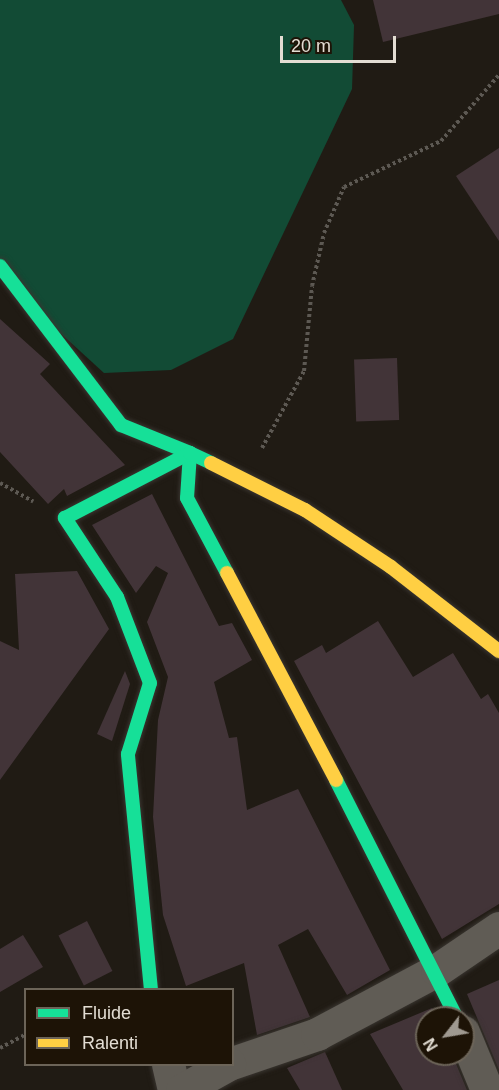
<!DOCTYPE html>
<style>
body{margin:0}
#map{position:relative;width:499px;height:1090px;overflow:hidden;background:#201b14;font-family:Helvetica,sans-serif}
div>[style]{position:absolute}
.green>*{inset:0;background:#124b35}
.building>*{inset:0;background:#423438;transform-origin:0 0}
.path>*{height:4px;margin-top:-2px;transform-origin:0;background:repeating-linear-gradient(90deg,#5d5953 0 3px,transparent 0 6px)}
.roads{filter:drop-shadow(0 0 2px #393530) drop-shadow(0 0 2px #393530)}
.street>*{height:33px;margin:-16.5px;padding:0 16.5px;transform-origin:16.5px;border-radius:16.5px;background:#605c55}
.fast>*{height:14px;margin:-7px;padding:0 7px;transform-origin:7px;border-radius:7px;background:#16e098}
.slow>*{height:14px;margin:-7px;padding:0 7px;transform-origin:7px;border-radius:7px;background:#ffcf43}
span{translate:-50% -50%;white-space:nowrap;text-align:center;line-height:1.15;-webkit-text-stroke:4.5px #1d1306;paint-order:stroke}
.legend{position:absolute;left:24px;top:988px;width:210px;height:78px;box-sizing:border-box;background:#1d1306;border:2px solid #6c6458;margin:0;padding:8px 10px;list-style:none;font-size:18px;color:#e3ddd3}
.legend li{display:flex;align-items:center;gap:12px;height:30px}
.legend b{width:30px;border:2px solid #6c6458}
.north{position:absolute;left:415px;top:1006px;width:60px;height:60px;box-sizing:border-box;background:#1d1306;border:2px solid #6c6458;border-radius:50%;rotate:239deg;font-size:16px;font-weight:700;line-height:24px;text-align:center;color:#e3ddd3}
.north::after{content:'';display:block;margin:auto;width:21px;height:27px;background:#9f9990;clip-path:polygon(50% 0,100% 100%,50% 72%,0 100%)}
.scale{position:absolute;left:280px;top:36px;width:116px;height:27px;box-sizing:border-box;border:3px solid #e3ddd3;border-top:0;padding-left:8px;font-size:18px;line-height:21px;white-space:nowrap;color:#e3ddd3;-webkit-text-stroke:4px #1d1306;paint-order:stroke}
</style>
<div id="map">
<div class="green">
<div style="clip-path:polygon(0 0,341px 0,354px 25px,352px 89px,233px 339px,171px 370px,104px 373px,0 278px)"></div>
</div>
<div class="building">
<div style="clip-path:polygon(373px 0,499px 0,499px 14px,383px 42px)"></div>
<div style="clip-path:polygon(499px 148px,499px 241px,456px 176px)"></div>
<div style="clip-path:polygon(0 319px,50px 364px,40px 374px,125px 465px,67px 496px,64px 489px,48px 504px,0 452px)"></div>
<div style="left:397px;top:358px;width:62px;height:43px;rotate:88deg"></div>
<div style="clip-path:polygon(152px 494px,219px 626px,232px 623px,252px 660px,214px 682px,229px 738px,237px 737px,247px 810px,298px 789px,390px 970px,347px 995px,308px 929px,278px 945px,310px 1017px,257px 1035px,244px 963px,186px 986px,163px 915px,153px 817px,158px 720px,168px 677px,147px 622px,168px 573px,156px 566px,136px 593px,92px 525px)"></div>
<div style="clip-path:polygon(77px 571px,109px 629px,0 780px,0 641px,19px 650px,15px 574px)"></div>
<div style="clip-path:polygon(378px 621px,413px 677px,453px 653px,481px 699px,488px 694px,499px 713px,499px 904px,442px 939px,294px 661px,322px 645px,326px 653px)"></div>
<div style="clip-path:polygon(125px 671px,130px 684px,112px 741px,97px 734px)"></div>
<div style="left:87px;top:921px;width:56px;height:32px;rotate:63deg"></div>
<div style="clip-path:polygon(23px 935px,43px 967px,0 992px,0 949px)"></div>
<div style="clip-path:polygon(499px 980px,499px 1070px,467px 994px)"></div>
<div style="clip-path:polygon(432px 1008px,437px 1018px,427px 1018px,427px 1054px,452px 1054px,467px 1090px,403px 1090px,370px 1034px)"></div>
<div style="clip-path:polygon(325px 1052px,342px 1090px,300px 1090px,287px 1068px)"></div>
</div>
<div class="path">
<div style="left:262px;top:448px;width:88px;rotate:-61.4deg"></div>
<div style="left:304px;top:371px;width:85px;rotate:-84.6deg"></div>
<div style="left:312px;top:286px;width:54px;rotate:-77.2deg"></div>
<div style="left:324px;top:233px;width:50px;rotate:-66.5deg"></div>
<div style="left:344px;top:187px;width:107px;rotate:-25.4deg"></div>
<div style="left:441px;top:141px;width:88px;rotate:-48.7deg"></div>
<div style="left:0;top:483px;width:38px;rotate:29deg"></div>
<div style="left:0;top:1048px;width:30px;rotate:-28deg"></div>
</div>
<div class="roads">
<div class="street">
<div style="left:463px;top:1032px;width:63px;rotate:67.5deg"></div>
<div style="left:232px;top:1063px;width:90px;rotate:-18.8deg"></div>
<div style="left:317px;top:1034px;width:136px;rotate:-28.1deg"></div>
<div style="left:437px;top:970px;width:75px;rotate:-34.1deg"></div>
<div style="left:168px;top:1064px;width:27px;rotate:77deg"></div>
<div style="left:182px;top:1090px;width:54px;rotate:-29deg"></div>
</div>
<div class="fast">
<div style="left:0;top:266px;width:200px;rotate:52.7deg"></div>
<div style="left:121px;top:425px;width:74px;rotate:22.1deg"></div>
<div style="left:190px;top:453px;width:45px;rotate:93.8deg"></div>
<div style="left:187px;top:498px;width:85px;rotate:61.9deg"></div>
<div style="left:336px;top:780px;width:267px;rotate:63.1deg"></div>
<div style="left:151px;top:990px;width:237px;rotate:-95.6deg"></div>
<div style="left:128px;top:754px;width:74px;rotate:-72.8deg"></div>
<div style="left:150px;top:683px;width:92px;rotate:-111deg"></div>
<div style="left:117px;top:597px;width:95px;rotate:-123.4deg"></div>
<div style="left:65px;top:518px;width:141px;rotate:-27.5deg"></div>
<div style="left:190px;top:453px;width:23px;rotate:25deg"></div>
</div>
<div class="slow">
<div style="left:211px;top:463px;width:105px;rotate:26.6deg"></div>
<div style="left:305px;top:510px;width:103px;rotate:33.5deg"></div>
<div style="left:391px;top:567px;width:137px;rotate:37.9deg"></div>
<div style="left:227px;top:573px;width:234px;rotate:62.2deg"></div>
</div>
</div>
<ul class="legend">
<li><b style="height:8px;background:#16e098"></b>Fluide</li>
<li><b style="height:8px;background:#ffcf43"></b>Ralenti</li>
</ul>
<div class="north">N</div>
<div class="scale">20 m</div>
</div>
